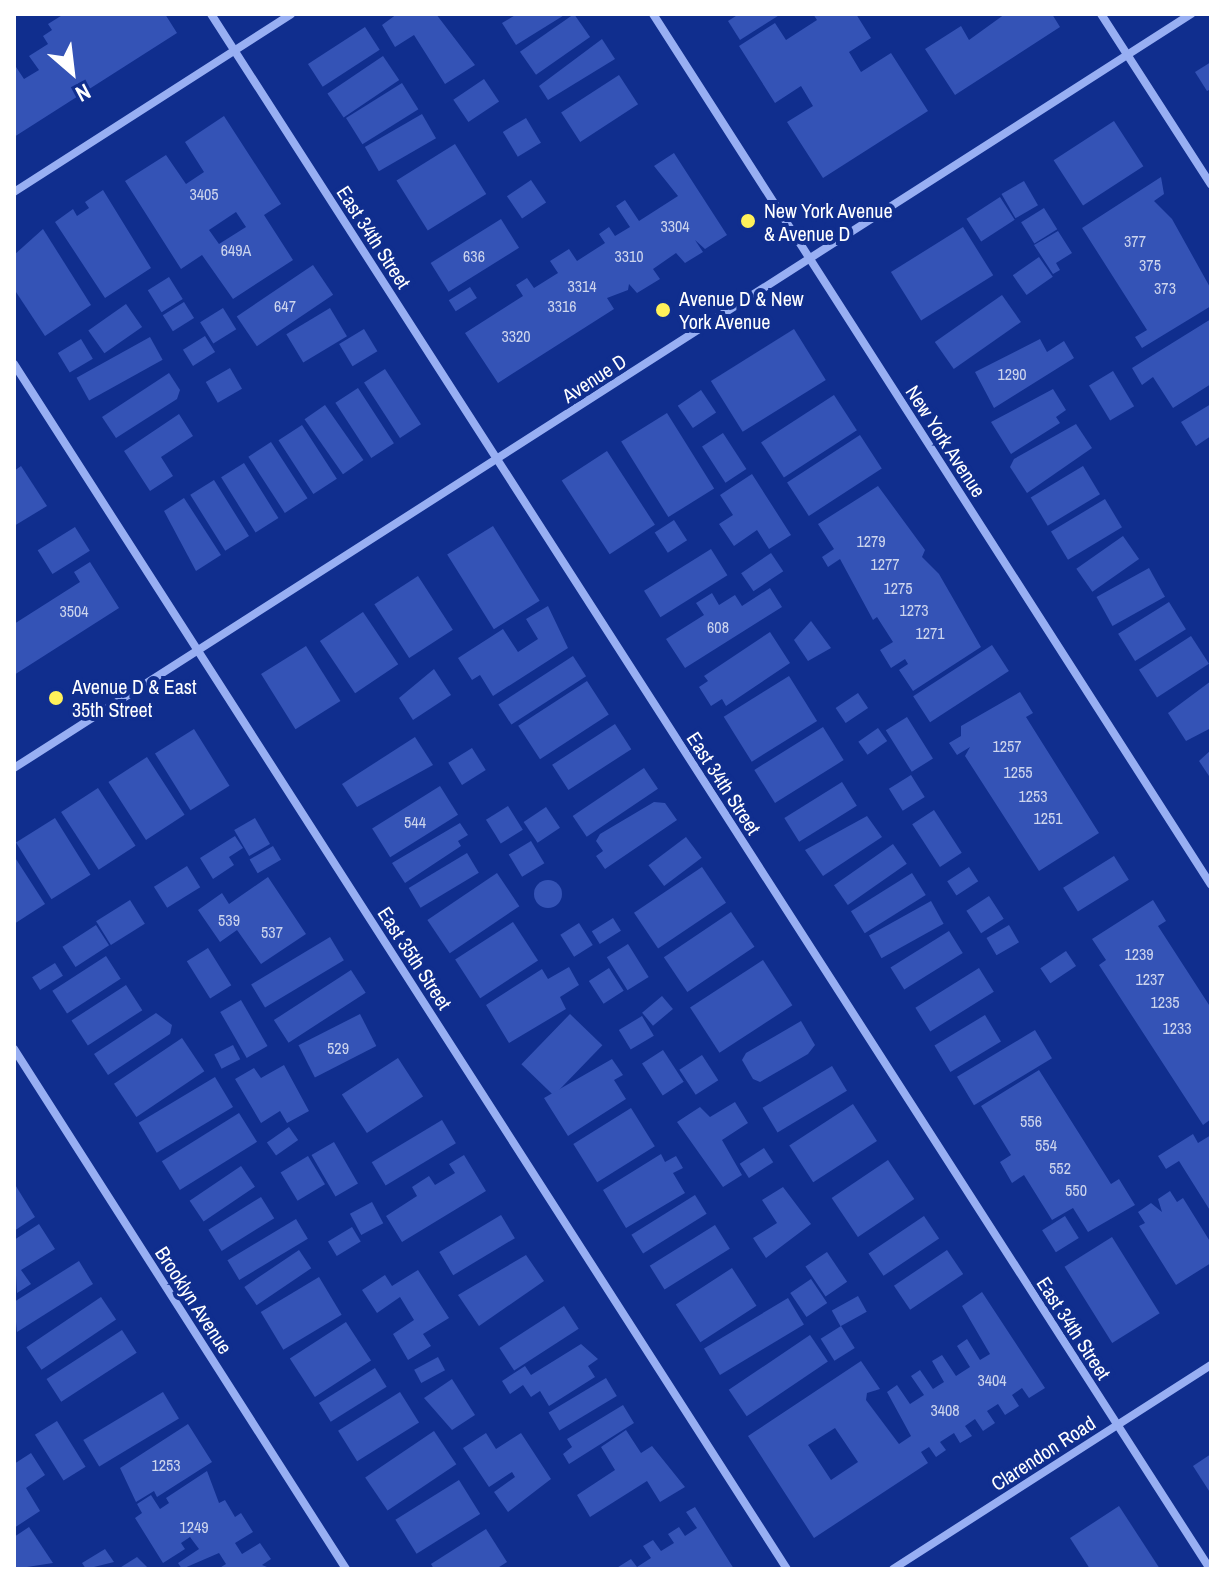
<!DOCTYPE html>
<style>
body{margin:0}
#map{position:relative;width:1225px;height:1583px;overflow:hidden;background:#102e8e;font-family:"Archivo Narrow",sans-serif}
div>[style]{position:absolute}
.building>*{inset:0;background:#3453b6;transform-origin:0 0}
.round{border-radius:50%}
.minor>*{height:8px;margin:-4px;padding:0 4px;transform-origin:4px;border-radius:4px;background:#98aff3}
.dots>*{width:22px;height:22px;translate:-50% -50%;box-sizing:border-box;border:4px solid #102e8e;border-radius:50%}
span{translate:-50% -50%;white-space:nowrap;text-align:center;line-height:1.15;-webkit-text-stroke:8px #102e8e;paint-order:stroke}
.number-label{font-size:16px;color:#ccd4ed}
.number-label span{-webkit-text-stroke-width:0}
.poi-label{font-size:20px;color:#fff}
.left{translate:0 -50%;text-align:left}
.street-label{font-size:20px;color:#fff}
.frame{position:absolute;inset:0;border:16px solid #fff;pointer-events:none}
.north{position:absolute;left:32px;top:32px;width:80px;height:80px;-webkit-text-stroke:6px #102e8e;paint-order:stroke;rotate:152deg;font-size:22px;font-weight:700;line-height:32px;text-align:center;color:#fff}
.north::after{content:'';display:block;margin:auto;width:28px;height:36px;background:#fff;clip-path:polygon(50% 0,100% 100%,50% 72%,0 100%)}
</style>
<div id="map">
<div class="building">
<div style="clip-path:polygon(64px 14px,165px 14px,177px 33px,14px 137px,14px 64px,24px 79px,39px 70px,29px 56px,48px 44px,43px 36px,52px 30px,48px 24px)"></div>
<div style="clip-path:polygon(397px 14px,436px 14px,475px 65px,445px 84px,414px 35px,395px 47px,382px 25px)"></div>
<div style="clip-path:polygon(517px 14px,566px 14px,516px 45px,502px 23px)"></div>
<div style="left:574px;top:14px;width:28px;height:66px;rotate:55deg"></div>
<div style="clip-path:polygon(739px 14px,781px 14px,740px 40px,728px 21px)"></div>
<div style="clip-path:polygon(813px 14px,856px 14px,871px 38px,849px 52px,861px 72px,891px 53px,928px 111px,823px 178px,787px 122px,813px 106px,801px 86px,775px 103px,739px 46px,775px 23px,786px 40px,817px 20px)"></div>
<div style="clip-path:polygon(1005px 14px,1052px 14px,1060px 27px,955px 95px,925px 49px,961px 26px,969px 40px)"></div>
<div style="left:365px;top:27px;width:27px;height:68px;rotate:57deg"></div>
<div style="clip-path:polygon(602px 39px,615px 59px,548px 100px,539px 86px)"></div>
<div style="left:383px;top:56px;width:29px;height:67px;rotate:56deg"></div>
<div style="clip-path:polygon(1211px 62px,1211px 89px,1207px 91px,1195px 72px)"></div>
<div style="left:619px;top:75px;width:35px;height:69px;rotate:57deg"></div>
<div style="left:484px;top:79px;width:27px;height:37px;rotate:56deg"></div>
<div style="left:402px;top:83px;width:31px;height:66px;rotate:58deg"></div>
<div style="left:422px;top:114px;width:28px;height:66px;rotate:60deg"></div>
<div style="clip-path:polygon(evenodd,224px 116px,281px 204px,264px 215px,293px 260px,233px 299px,202px 255px,181px 269px,125px 181px,166px 155px,186px 184px,204px 172px,185px 142px,224px 116px,236px 212px,246px 227px,219px 244px,209px 230px,236px 212px)"></div>
<div style="left:526px;top:118px;width:29px;height:27px;rotate:59deg"></div>
<div style="left:1114px;top:121px;width:54px;height:72px;rotate:57deg"></div>
<div style="left:455px;top:144px;width:59px;height:69px;rotate:58deg"></div>
<div style="clip-path:polygon(674px 153px,727px 235px,705px 249px,695px 240px,703px 252px,685px 263px,676px 253px,653px 269px,660px 279px,637px 293px,629px 284px,628px 290px,607px 298px,614px 309px,498px 383px,465px 333px,523px 296px,516px 285px,527px 278px,534px 288px,558px 273px,550px 261px,569px 249px,577px 261px,605px 243px,599px 234px,609px 227px,615px 236px,630px 227px,616px 206px,625px 200px,639px 221px,678px 196px,654px 166px)"></div>
<div style="clip-path:polygon(1161px 177px,1164px 194px,1154px 201px,1172px 219px,1211px 289px,1211px 306px,1142px 348px,1135px 337px,1147px 330px,1082px 228px)"></div>
<div style="left:531px;top:180px;width:27px;height:29px;rotate:56deg"></div>
<div style="left:1024px;top:181px;width:28px;height:26px;rotate:60deg"></div>
<div style="clip-path:polygon(103px 190px,151px 268px,105px 298px,55px 222px,73px 209px,77px 216px,89px 208px,85px 202px)"></div>
<div style="left:1000px;top:197px;width:27px;height:40px;rotate:57deg"></div>
<div style="left:1044px;top:208px;width:25px;height:27px;rotate:58deg"></div>
<div style="left:501px;top:219px;width:34px;height:83px;rotate:58deg"></div>
<div style="left:963px;top:227px;width:57px;height:85px;rotate:58deg"></div>
<div style="clip-path:polygon(43px 229px,91px 305px,45px 336px,14px 289px,14px 255px)"></div>
<div style="clip-path:polygon(1058px 231px,1072px 253px,1056px 263px,1060px 270px,1053px 274px,1034px 245px)"></div>
<div style="left:1039px;top:257px;width:24px;height:32px;rotate:55deg"></div>
<div style="left:313px;top:265px;width:36px;height:92px;rotate:56deg"></div>
<div style="left:169px;top:277px;width:26px;height:25px;rotate:58deg"></div>
<div style="left:470px;top:287px;width:13px;height:25px;rotate:58deg"></div>
<div style="left:1002px;top:295px;width:33px;height:82px;rotate:55deg"></div>
<div style="left:184px;top:302px;width:19px;height:25px;rotate:58deg"></div>
<div style="left:126px;top:304px;width:28px;height:46px;rotate:55deg"></div>
<div style="left:223px;top:308px;width:25px;height:27px;rotate:58deg"></div>
<div style="left:330px;top:308px;width:33px;height:51px;rotate:59deg"></div>
<div style="clip-path:polygon(1211px 319px,1211px 384px,1173px 408px,1153px 377px,1142px 385px,1132px 368px)"></div>
<div style="left:364px;top:329px;width:26px;height:29px;rotate:59deg"></div>
<div style="left:794px;top:329px;width:60px;height:98px;rotate:58deg"></div>
<div style="left:205px;top:336px;width:19px;height:26px;rotate:58deg"></div>
<div style="left:150px;top:337px;width:26px;height:84px;rotate:61deg"></div>
<div style="left:81px;top:339px;width:23px;height:27px;rotate:59deg"></div>
<div style="clip-path:polygon(1040px 339px,1047px 352px,1064px 341px,1074px 358px,994px 408px,975px 372px)"></div>
<div style="left:230px;top:368px;width:24px;height:28px;rotate:60deg"></div>
<div style="left:385px;top:369px;width:66px;height:25px;rotate:57deg"></div>
<div style="left:1113px;top:371px;width:41px;height:28px;rotate:59deg"></div>
<div style="clip-path:polygon(169px 373px,180px 390px,177px 399px,116px 438px,102px 417px)"></div>
<div style="left:358px;top:388px;width:66px;height:27px;rotate:57deg"></div>
<div style="clip-path:polygon(1053px 389px,1066px 410px,1056px 417px,1060px 423px,1011px 454px,991px 422px)"></div>
<div style="left:701px;top:390px;width:27px;height:28px;rotate:56deg"></div>
<div style="left:834px;top:395px;width:42px;height:87px;rotate:57deg"></div>
<div style="clip-path:polygon(1211px 404px,1211px 436px,1196px 446px,1181px 422px)"></div>
<div style="left:325px;top:405px;width:67px;height:25px;rotate:55deg"></div>
<div style="left:667px;top:413px;width:89px;height:54px;rotate:58deg"></div>
<div style="clip-path:polygon(179px 414px,193px 436px,161px 457px,173px 476px,150px 491px,124px 451px)"></div>
<div style="clip-path:polygon(1076px 424px,1092px 448px,1027px 493px,1010px 467px,1014px 459px)"></div>
<div style="left:302px;top:425px;width:64px;height:28px;rotate:57deg"></div>
<div style="left:723px;top:433px;width:43px;height:25px;rotate:57deg"></div>
<div style="left:860px;top:435px;width:40px;height:87px;rotate:57deg"></div>
<div style="left:271px;top:442px;width:67px;height:27px;rotate:57deg"></div>
<div style="left:607px;top:451px;width:88px;height:54px;rotate:57deg"></div>
<div style="left:244px;top:463px;width:65px;height:27px;rotate:58deg"></div>
<div style="clip-path:polygon(21px 466px,47px 506px,14px 526px,14px 471px)"></div>
<div style="left:1083px;top:466px;width:33px;height:61px;rotate:59deg"></div>
<div style="clip-path:polygon(752px 474px,791px 535px,769px 549px,757px 530px,734px 546px,719px 524px,733px 515px,720px 495px)"></div>
<div style="left:214px;top:480px;width:66px;height:28px;rotate:58deg"></div>
<div style="clip-path:polygon(878px 486px,925px 550px,922px 557px,939px 574px,981px 647px,913px 691px,899px 670px,908px 664px,905px 659px,891px 668px,880px 650px,893px 642px,877px 617px,873px 620px,840px 559px,828px 567px,822px 557px,834px 549px,818px 524px)"></div>
<div style="clip-path:polygon(184px 498px,221px 555px,196px 571px,164px 511px)"></div>
<div style="left:1105px;top:499px;width:33px;height:63px;rotate:59deg"></div>
<div style="left:674px;top:520px;width:24px;height:23px;rotate:57deg"></div>
<div style="left:493px;top:526px;width:88px;height:54px;rotate:58deg"></div>
<div style="left:75px;top:527px;width:28px;height:44px;rotate:58deg"></div>
<div style="left:1123px;top:536px;width:28px;height:57px;rotate:55deg"></div>
<div style="left:711px;top:549px;width:31px;height:79px;rotate:58deg"></div>
<div style="left:771px;top:553px;width:22px;height:36px;rotate:56deg"></div>
<div style="clip-path:polygon(90px 562px,119px 608px,14px 675px,14px 624px,80px 582px,74px 572px)"></div>
<div style="left:1149px;top:568px;width:33px;height:60px;rotate:61deg"></div>
<div style="left:418px;top:576px;width:64px;height:52px;rotate:57deg"></div>
<div style="clip-path:polygon(770px 588px,782px 607px,685px 668px,666px 639px,704px 615px,696px 603px,712px 593px,719px 605px,735px 595px,742px 606px)"></div>
<div style="left:1169px;top:602px;width:32px;height:60px;rotate:58deg"></div>
<div style="clip-path:polygon(548px 606px,568px 648px,493px 696px,480px 675px,472px 680px,458px 658px,503px 629px,518px 652px,538px 639px,526px 619px)"></div>
<div style="left:363px;top:612px;width:63px;height:52px;rotate:56deg"></div>
<div style="clip-path:polygon(811px 621px,831px 648px,808px 661px,794px 640px)"></div>
<div style="clip-path:polygon(770px 632px,790px 663px,726px 706px,722px 699px,711px 706px,699px 687px,708px 681px,704px 676px)"></div>
<div style="left:1191px;top:636px;width:33px;height:62px;rotate:57deg"></div>
<div style="left:992px;top:645px;width:31px;height:94px;rotate:57deg"></div>
<div style="left:306px;top:646px;width:65px;height:53px;rotate:58deg"></div>
<div style="left:573px;top:656px;width:24px;height:89px;rotate:57deg"></div>
<div style="clip-path:polygon(434px 669px,451px 695px,413px 720px,399px 698px)"></div>
<div style="left:789px;top:676px;width:53px;height:77px;rotate:58deg"></div>
<div style="left:587px;top:681px;width:40px;height:82px;rotate:57deg"></div>
<div style="clip-path:polygon(1211px 681px,1211px 728px,1186px 741px,1168px 713px)"></div>
<div style="clip-path:polygon(1020px 692px,1033px 713px,1026px 717px,1099px 833px,1039px 871px,965px 756px,970px 747px,957px 755px,949px 743px,961px 736px,961px 726px)"></div>
<div style="left:858px;top:693px;width:18px;height:27px;rotate:56deg"></div>
<div style="left:907px;top:717px;width:49px;height:25px;rotate:58deg"></div>
<div style="left:615px;top:724px;width:30px;height:75px;rotate:57deg"></div>
<div style="left:823px;top:727px;width:39px;height:81px;rotate:58deg"></div>
<div style="left:878px;top:728px;width:16px;height:24px;rotate:55deg"></div>
<div style="left:194px;top:729px;width:67px;height:46px;rotate:58deg"></div>
<div style="clip-path:polygon(415px 737px,433px 765px,357px 807px,342px 784px)"></div>
<div style="left:472px;top:748px;width:26px;height:28px;rotate:58deg"></div>
<div style="clip-path:polygon(1211px 750px,1211px 779px,1199px 761px)"></div>
<div style="left:147px;top:757px;width:69px;height:46px;rotate:57deg"></div>
<div style="left:644px;top:768px;width:25px;height:86px;rotate:56deg"></div>
<div style="left:911px;top:775px;width:26px;height:26px;rotate:58deg"></div>
<div style="left:842px;top:782px;width:28px;height:68px;rotate:58deg"></div>
<div style="left:440px;top:786px;width:34px;height:80px;rotate:58deg"></div>
<div style="left:98px;top:788px;width:69px;height:44px;rotate:57deg"></div>
<div style="clip-path:polygon(654px 802px,665px 803px,677px 820px,605px 869px,596px 856px,603px 851px,596px 841px,600px 834px)"></div>
<div style="left:508px;top:806px;width:28px;height:26px;rotate:58deg"></div>
<div style="left:546px;top:807px;width:25px;height:27px;rotate:56deg"></div>
<div style="left:934px;top:810px;width:51px;height:26px;rotate:57deg"></div>
<div style="clip-path:polygon(867px 816px,882px 837px,823px 876px,805px 850px)"></div>
<div style="left:55px;top:818px;width:67px;height:46px;rotate:58deg"></div>
<div style="left:255px;top:818px;width:30px;height:24px;rotate:60deg"></div>
<div style="clip-path:polygon(460px 823px,468px 835px,458px 841px,461px 846px,405px 883px,392px 863px)"></div>
<div style="clip-path:polygon(235px 836px,243px 848px,229px 857px,234px 865px,213px 879px,200px 858px)"></div>
<div style="left:686px;top:837px;width:26px;height:47px;rotate:53deg"></div>
<div style="left:531px;top:841px;width:26px;height:26px;rotate:59deg"></div>
<div style="left:893px;top:844px;width:24px;height:72px;rotate:55deg"></div>
<div style="left:273px;top:846px;width:16px;height:27px;rotate:60deg"></div>
<div style="left:467px;top:853px;width:23px;height:68px;rotate:59deg"></div>
<div style="clip-path:polygon(14px 856px,45px 904px,14px 924px)"></div>
<div style="left:1114px;top:856px;width:28px;height:60px;rotate:58deg"></div>
<div style="left:187px;top:866px;width:25px;height:39px;rotate:58deg"></div>
<div style="left:702px;top:867px;width:43px;height:82px;rotate:56deg"></div>
<div style="left:969px;top:867px;width:17px;height:26px;rotate:57deg"></div>
<div style="left:497px;top:873px;width:40px;height:84px;rotate:56deg"></div>
<div style="left:912px;top:873px;width:26px;height:72px;rotate:58deg"></div>
<div style="clip-path:polygon(268px 877px,306px 934px,261px 964px,237px 930px,220px 942px,198px 910px,222px 893px,229px 904px)"></div>
<div class="round" style="left:534px;top:880px;width:28px;height:28px"></div>
<div style="left:989px;top:896px;width:27px;height:27px;rotate:57deg"></div>
<div style="left:130px;top:900px;width:28px;height:40px;rotate:58deg"></div>
<div style="clip-path:polygon(1153px 900px,1166px 921px,1158px 926px,1211px 1008px,1211px 1119px,1203px 1125px,1099px 965px,1106px 960px,1092px 939px)"></div>
<div style="left:931px;top:901px;width:26px;height:71px;rotate:61deg"></div>
<div style="left:731px;top:912px;width:42px;height:81px;rotate:56deg"></div>
<div style="left:613px;top:918px;width:15px;height:25px;rotate:58deg"></div>
<div style="left:513px;top:922px;width:46px;height:69px;rotate:57deg"></div>
<div style="left:579px;top:923px;width:26px;height:22px;rotate:58deg"></div>
<div style="left:96px;top:925px;width:24px;height:40px;rotate:57deg"></div>
<div style="left:1009px;top:925px;width:20px;height:26px;rotate:60deg"></div>
<div style="left:949px;top:931px;width:26px;height:69px;rotate:58deg"></div>
<div style="left:330px;top:937px;width:27px;height:92px;rotate:59deg"></div>
<div style="left:628px;top:944px;width:39px;height:25px;rotate:58deg"></div>
<div style="left:208px;top:948px;width:44px;height:25px;rotate:58deg"></div>
<div style="left:1066px;top:951px;width:18px;height:31px;rotate:56deg"></div>
<div style="left:106px;top:956px;width:27px;height:64px;rotate:57deg"></div>
<div style="left:763px;top:960px;width:54px;height:87px;rotate:57deg"></div>
<div style="left:55px;top:963px;width:15px;height:27px;rotate:58deg"></div>
<div style="clip-path:polygon(569px 967px,579px 985px,560px 997px,566px 1009px,509px 1043px,486px 1005px,542px 969px,548px 979px)"></div>
<div style="left:609px;top:968px;width:27px;height:24px;rotate:57deg"></div>
<div style="left:979px;top:968px;width:28px;height:75px;rotate:58deg"></div>
<div style="left:351px;top:970px;width:27px;height:92px;rotate:57deg"></div>
<div style="left:126px;top:985px;width:30px;height:65px;rotate:57deg"></div>
<div style="left:662px;top:996px;width:17px;height:26px;rotate:50deg"></div>
<div style="left:241px;top:1000px;width:53px;height:24px;rotate:60deg"></div>
<div style="clip-path:polygon(156px 1013px,172px 1025px,170px 1034px,108px 1075px,94px 1054px)"></div>
<div style="left:360px;top:1014px;width:36px;height:69px;rotate:63deg"></div>
<div style="left:570px;top:1014px;width:45px;height:70px;rotate:44deg"></div>
<div style="left:985px;top:1015px;width:31px;height:59px;rotate:59deg"></div>
<div style="left:642px;top:1016px;width:23px;height:27px;rotate:59deg"></div>
<div style="clip-path:polygon(801px 1021px,815px 1045px,808px 1054px,760px 1082px,753px 1079px,742px 1060px,746px 1053px)"></div>
<div style="left:1035px;top:1030px;width:33px;height:91px;rotate:59deg"></div>
<div style="left:182px;top:1038px;width:40px;height:82px;rotate:56deg"></div>
<div style="left:233px;top:1045px;width:16px;height:21px;rotate:63deg"></div>
<div style="left:663px;top:1050px;width:38px;height:25px;rotate:57deg"></div>
<div style="left:702px;top:1055px;width:30px;height:27px;rotate:57deg"></div>
<div style="left:398px;top:1058px;width:46px;height:67px;rotate:57deg"></div>
<div style="clip-path:polygon(612px 1059px,623px 1075px,614px 1080px,626px 1099px,568px 1136px,544px 1098px)"></div>
<div style="clip-path:polygon(284px 1065px,309px 1111px,287px 1123px,280px 1111px,261px 1123px,235px 1079px,254px 1068px,261px 1078px)"></div>
<div style="left:832px;top:1066px;width:29px;height:81px;rotate:59deg"></div>
<div style="clip-path:polygon(1039px 1070px,1111px 1184px,1119px 1179px,1135px 1205px,1088px 1232px,1073px 1208px,1052px 1220px,1024px 1175px,1012px 1183px,1000px 1162px,1011px 1155px,981px 1106px)"></div>
<div style="left:215px;top:1077px;width:35px;height:89px;rotate:59deg"></div>
<div style="clip-path:polygon(735px 1102px,748px 1123px,722px 1140px,742px 1175px,723px 1187px,677px 1122px,700px 1107px,710px 1117px)"></div>
<div style="left:853px;top:1104px;width:44px;height:76px;rotate:57deg"></div>
<div style="left:631px;top:1108px;width:45px;height:68px;rotate:58deg"></div>
<div style="left:239px;top:1113px;width:34px;height:91px;rotate:58deg"></div>
<div style="left:442px;top:1120px;width:27px;height:82px;rotate:59deg"></div>
<div style="left:289px;top:1127px;width:16px;height:27px;rotate:55deg"></div>
<div style="clip-path:polygon(1193px 1134px,1198px 1143px,1211px 1135px,1211px 1212px,1179px 1161px,1166px 1169px,1158px 1156px)"></div>
<div style="left:334px;top:1142px;width:48px;height:26px;rotate:60deg"></div>
<div style="left:764px;top:1148px;width:17px;height:29px;rotate:57deg"></div>
<div style="clip-path:polygon(661px 1154px,665px 1162px,676px 1156px,683px 1168px,673px 1173px,685px 1193px,626px 1228px,603px 1190px)"></div>
<div style="clip-path:polygon(464px 1155px,486px 1191px,402px 1242px,386px 1216px,417px 1196px,412px 1187px,429px 1176px,435px 1185px,455px 1173px,449px 1164px)"></div>
<div style="left:308px;top:1156px;width:33px;height:32px;rotate:59deg"></div>
<div style="left:888px;top:1160px;width:47px;height:68px;rotate:56deg"></div>
<div style="left:241px;top:1166px;width:25px;height:62px;rotate:56deg"></div>
<div style="clip-path:polygon(14px 1183px,35px 1217px,14px 1231px)"></div>
<div style="clip-path:polygon(783px 1187px,811px 1224px,766px 1258px,753px 1238px,777px 1223px,762px 1200px)"></div>
<div style="clip-path:polygon(1170px 1191px,1177px 1202px,1183px 1198px,1211px 1243px,1211px 1263px,1176px 1285px,1139px 1226px,1145px 1223px,1138px 1212px,1151px 1203px,1162px 1212px,1158px 1199px)"></div>
<div style="left:695px;top:1195px;width:22px;height:75px;rotate:58deg"></div>
<div style="left:261px;top:1197px;width:25px;height:62px;rotate:58deg"></div>
<div style="left:372px;top:1202px;width:24px;height:25px;rotate:62deg"></div>
<div style="left:501px;top:1215px;width:27px;height:72px;rotate:59deg"></div>
<div style="left:924px;top:1216px;width:27px;height:67px;rotate:56deg"></div>
<div style="left:1065px;top:1216px;width:26px;height:27px;rotate:58deg"></div>
<div style="left:296px;top:1219px;width:23px;height:80px;rotate:59deg"></div>
<div style="clip-path:polygon(39px 1224px,55px 1249px,21px 1270px,31px 1284px,17px 1293px,14px 1240px)"></div>
<div style="left:715px;top:1225px;width:28px;height:77px;rotate:58deg"></div>
<div style="left:352px;top:1227px;width:17px;height:28px;rotate:59deg"></div>
<div style="left:1112px;top:1237px;width:90px;height:56px;rotate:58deg"></div>
<div style="left:299px;top:1250px;width:22px;height:66px;rotate:56deg"></div>
<div style="left:947px;top:1250px;width:29px;height:64px;rotate:56deg"></div>
<div style="left:827px;top:1252px;width:36px;height:26px;rotate:56deg"></div>
<div style="clip-path:polygon(526px 1255px,544px 1281px,479px 1326px,458px 1295px)"></div>
<div style="clip-path:polygon(79px 1261px,93px 1284px,17px 1332px,14px 1302px)"></div>
<div style="left:732px;top:1268px;width:45px;height:67px;rotate:57deg"></div>
<div style="clip-path:polygon(418px 1270px,449px 1318px,423px 1334px,431px 1346px,408px 1360px,393px 1334px,414px 1320px,400px 1297px,377px 1313px,362px 1290px,385px 1275px,392px 1286px)"></div>
<div style="left:319px;top:1277px;width:44px;height:68px;rotate:59deg"></div>
<div style="left:811px;top:1279px;width:29px;height:25px;rotate:56deg"></div>
<div style="clip-path:polygon(evenodd,982px 1292px,1045px 1388px,1029px 1398px,1022px 1388px,1012px 1395px,1019px 1406px,1005px 1415px,998px 1404px,987px 1411px,995px 1423px,983px 1431px,975px 1419px,965px 1426px,972px 1436px,960px 1443px,954px 1433px,940px 1442px,946px 1450px,936px 1457px,929px 1447px,921px 1452px,928px 1463px,814px 1538px,748px 1436px,861px 1361px,880px 1389px,867px 1393px,866px 1400px,899px 1444px,911px 1436px,887px 1392px,897px 1385px,910px 1404px,924px 1395px,911px 1376px,920px 1370px,933px 1389px,944px 1382px,932px 1361px,942px 1355px,956px 1376px,970px 1367px,957px 1346px,967px 1339px,980px 1360px,990px 1354px,962px 1306px,982px 1292px,835px 1428px,858px 1462px,831px 1480px,808px 1445px,835px 1428px)"></div>
<div style="left:858px;top:1296px;width:18px;height:30px;rotate:61deg"></div>
<div style="left:101px;top:1297px;width:27px;height:90px;rotate:56deg"></div>
<div style="left:788px;top:1298px;width:31px;height:98px;rotate:59deg"></div>
<div style="left:564px;top:1306px;width:27px;height:77px;rotate:57deg"></div>
<div style="left:346px;top:1322px;width:46px;height:67px;rotate:57deg"></div>
<div style="left:841px;top:1326px;width:26px;height:24px;rotate:58deg"></div>
<div style="left:122px;top:1330px;width:27px;height:90px;rotate:57deg"></div>
<div style="left:810px;top:1335px;width:32px;height:98px;rotate:56deg"></div>
<div style="clip-path:polygon(581px 1344px,598px 1359px,588px 1366px,595px 1377px,549px 1406px,540px 1391px,531px 1397px,523px 1385px,510px 1394px,502px 1381px,525px 1366px,531px 1375px)"></div>
<div style="left:438px;top:1357px;width:15px;height:27px;rotate:62deg"></div>
<div style="left:375px;top:1368px;width:22px;height:66px;rotate:58deg"></div>
<div style="left:606px;top:1378px;width:21px;height:67px;rotate:59deg"></div>
<div style="clip-path:polygon(452px 1379px,475px 1415px,452px 1430px,424px 1398px)"></div>
<div style="left:163px;top:1392px;width:31px;height:93px;rotate:59deg"></div>
<div style="left:400px;top:1392px;width:36px;height:73px;rotate:58deg"></div>
<div style="clip-path:polygon(623px 1405px,634px 1423px,569px 1464px,563px 1454px,572px 1447px,567px 1439px)"></div>
<div style="left:57px;top:1421px;width:54px;height:26px;rotate:58deg"></div>
<div style="clip-path:polygon(188px 1424px,212px 1462px,157px 1497px,154px 1491px,136px 1502px,120px 1468px)"></div>
<div style="clip-path:polygon(626px 1430px,641px 1453px,652px 1446px,685px 1487px,660px 1502px,647px 1481px,590px 1517px,577px 1495px,615px 1470px,601px 1447px)"></div>
<div style="left:434px;top:1431px;width:40px;height:83px;rotate:56deg"></div>
<div style="clip-path:polygon(486px 1433px,496px 1449px,521px 1433px,551px 1479px,508px 1512px,494px 1492px,515px 1477px,512px 1472px,489px 1487px,463px 1448px)"></div>
<div style="clip-path:polygon(31px 1453px,45px 1475px,26px 1488px,40px 1511px,14px 1528px,14px 1464px)"></div>
<div style="clip-path:polygon(1211px 1454px,1211px 1494px,1193px 1466px)"></div>
<div style="clip-path:polygon(207px 1471px,219px 1503px,225px 1500px,235px 1517px,241px 1513px,253px 1532px,235px 1543px,242px 1554px,260px 1543px,271px 1559px,262px 1565px,272px 1569px,218px 1569px,226px 1564px,219px 1553px,182px 1569px,178px 1563px,199px 1549px,190px 1537px,181px 1543px,185px 1549px,163px 1563px,135px 1518px,142px 1513px,137px 1504px,151px 1495px,160px 1509px,169px 1503px,166px 1498px)"></div>
<div style="left:459px;top:1480px;width:40px;height:75px;rotate:58deg"></div>
<div style="clip-path:polygon(1119px 1506px,1160px 1569px,1090px 1569px,1070px 1538px)"></div>
<div style="clip-path:polygon(695px 1507px,734px 1569px,615px 1569px,631px 1559px,637px 1567px,651px 1558px,643px 1546px,653px 1540px,661px 1551px,674px 1543px,668px 1534px,679px 1527px,685px 1536px,697px 1528px,686px 1512px)"></div>
<div style="clip-path:polygon(29px 1527px,53px 1563px,14px 1569px,14px 1537px)"></div>
<div style="clip-path:polygon(486px 1529px,507px 1562px,496px 1569px,434px 1569px,431px 1564px)"></div>
<div style="clip-path:polygon(105px 1549px,114px 1562px,86px 1569px,82px 1563px)"></div>
<div style="clip-path:polygon(137px 1557px,149px 1569px,118px 1569px)"></div>
</div>
<div class="minor">
<div style="left:211px;top:14px;width:1848px;rotate:57.28deg"></div>
<div style="left:653px;top:14px;width:1034px;rotate:57.35deg"></div>
<div style="left:1101px;top:14px;width:203px;rotate:57.2deg"></div>
<div style="left:14px;top:192px;width:329px;rotate:-32.7deg"></div>
<div style="left:14px;top:364px;width:1432px;rotate:57.32deg"></div>
<div style="left:14px;top:768px;width:1398px;rotate:-32.64deg"></div>
<div style="left:14px;top:1049px;width:617px;rotate:57.44deg"></div>
<div style="left:893px;top:1569px;width:378px;rotate:-32.7deg"></div>
</div>
<div class="dots">
<div style="left:748px;top:221px;background:#fff15a"></div>
<div style="left:663px;top:310px;background:#fff15a"></div>
<div style="left:56px;top:698px;background:#fff15a"></div>
</div>
<div class="number-label">
<span style="left:204px;top:194px">3405</span>
<span style="left:675px;top:226px">3304</span>
<span style="left:1135px;top:241px">377</span>
<span style="left:236px;top:250px">649A</span>
<span style="left:474px;top:256px">636</span>
<span style="left:629px;top:256px">3310</span>
<span style="left:1150px;top:265px">375</span>
<span style="left:582px;top:286px">3314</span>
<span style="left:1165px;top:288px">373</span>
<span style="left:285px;top:306px">647</span>
<span style="left:562px;top:306px">3316</span>
<span style="left:516px;top:336px">3320</span>
<span style="left:1012px;top:374px">1290</span>
<span style="left:871px;top:541px">1279</span>
<span style="left:885px;top:564px">1277</span>
<span style="left:898px;top:588px">1275</span>
<span style="left:914px;top:610px">1273</span>
<span style="left:74px;top:611px">3504</span>
<span style="left:718px;top:627px">608</span>
<span style="left:930px;top:633px">1271</span>
<span style="left:1007px;top:746px">1257</span>
<span style="left:1018px;top:772px">1255</span>
<span style="left:1033px;top:796px">1253</span>
<span style="left:1048px;top:818px">1251</span>
<span style="left:415px;top:822px">544</span>
<span style="left:229px;top:920px">539</span>
<span style="left:272px;top:932px">537</span>
<span style="left:1139px;top:954px">1239</span>
<span style="left:1150px;top:979px">1237</span>
<span style="left:1165px;top:1002px">1235</span>
<span style="left:1177px;top:1028px">1233</span>
<span style="left:338px;top:1048px">529</span>
<span style="left:1031px;top:1121px">556</span>
<span style="left:1046px;top:1145px">554</span>
<span style="left:1060px;top:1168px">552</span>
<span style="left:1076px;top:1190px">550</span>
<span style="left:992px;top:1380px">3404</span>
<span style="left:945px;top:1410px">3408</span>
<span style="left:166px;top:1465px">1253</span>
<span style="left:194px;top:1527px">1249</span>
</div>
<div class="poi-label">
<span class="left" style="left:764px;top:222px">New York Avenue<br>&amp; Avenue D</span>
<span class="left" style="left:679px;top:310px">Avenue D &amp; New<br>York Avenue</span>
<span class="left" style="left:72px;top:698px">Avenue D &amp; East<br>35th Street</span>
</div>
<div class="street-label">
<span style="left:374px;top:237px;rotate:57deg">East 34th Street</span>
<span style="left:594px;top:378px;rotate:-33deg">Avenue D</span>
<span style="left:946px;top:441px;rotate:57deg">New York Avenue</span>
<span style="left:724px;top:783px;rotate:57deg">East 34th Street</span>
<span style="left:415px;top:958px;rotate:57deg">East 35th Street</span>
<span style="left:194px;top:1300px;rotate:57deg">Brooklyn Avenue</span>
<span style="left:1074px;top:1328px;rotate:57deg">East 34th Street</span>
<span style="left:1043px;top:1453px;rotate:-33deg">Clarendon Road</span>
</div>
<div class="frame"></div>
<div class="north">N</div>
</div>
